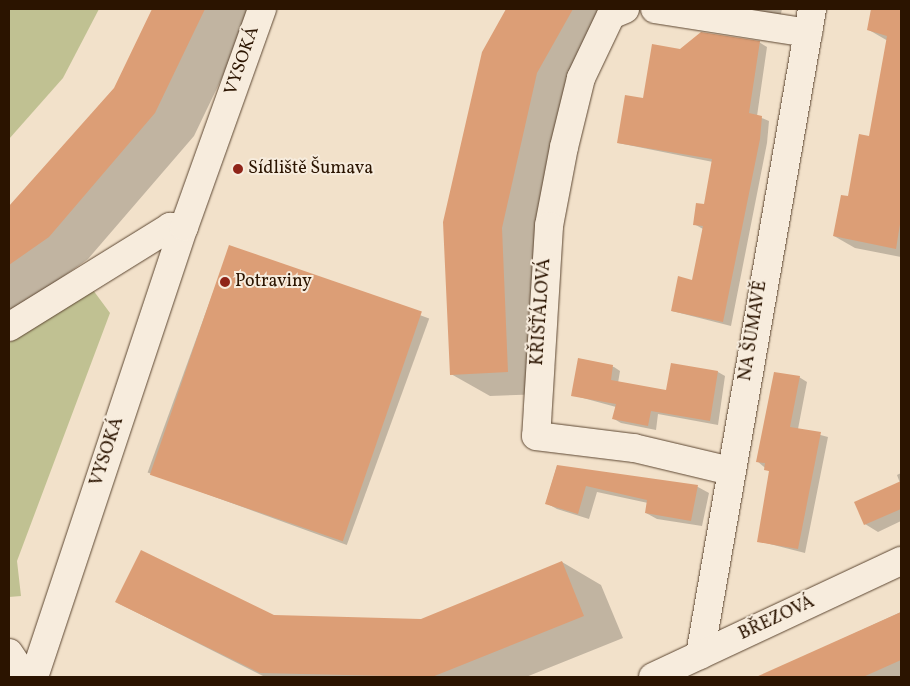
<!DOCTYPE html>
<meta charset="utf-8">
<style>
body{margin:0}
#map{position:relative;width:910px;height:686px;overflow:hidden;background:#f2e1ca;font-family:Vollkorn,serif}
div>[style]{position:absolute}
.green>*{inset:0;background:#c0c192}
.shadow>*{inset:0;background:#0003;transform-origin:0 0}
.building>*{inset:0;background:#dc9e76;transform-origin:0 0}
.roads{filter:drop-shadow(0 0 1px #5d4732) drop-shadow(0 0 1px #5d4732)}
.street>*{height:28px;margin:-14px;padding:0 14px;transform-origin:14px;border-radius:14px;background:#f7ecdd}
.dots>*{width:14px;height:14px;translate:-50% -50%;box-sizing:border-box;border:2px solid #f7ecdd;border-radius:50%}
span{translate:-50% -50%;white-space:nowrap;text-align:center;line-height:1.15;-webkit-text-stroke:4px #f7ecdd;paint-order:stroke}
.street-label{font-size:18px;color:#2b1400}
.poi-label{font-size:18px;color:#2b1400}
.left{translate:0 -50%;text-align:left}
.frame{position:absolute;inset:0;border:10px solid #2b1400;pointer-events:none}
</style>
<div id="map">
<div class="green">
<div style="clip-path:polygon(9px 9px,99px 9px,63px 78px,9px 139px)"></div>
<div style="clip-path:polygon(93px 290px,110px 313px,17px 561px,21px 596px,9px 597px,9px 343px)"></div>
</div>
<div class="shadow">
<div style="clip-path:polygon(154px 9px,255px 9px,194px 136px,88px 259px,9px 315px,9px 208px,115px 88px)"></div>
<div style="clip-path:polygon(507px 9px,624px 9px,576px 96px,540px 251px,547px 394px,490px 396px,451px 374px,484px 52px)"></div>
<div style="clip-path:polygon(729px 9px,782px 9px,780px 18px)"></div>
<div style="clip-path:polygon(873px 9px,901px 9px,901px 257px,855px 248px,834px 236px,870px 137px,888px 41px,869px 30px)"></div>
<div style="clip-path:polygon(759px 42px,767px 47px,757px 116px,769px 121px,767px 143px,731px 326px,672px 311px,693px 281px,703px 229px,694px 224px,705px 206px,713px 162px,618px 143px,681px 51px)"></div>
<div style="left:230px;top:246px;width:212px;height:241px;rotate:20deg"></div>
<div style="clip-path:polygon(579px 360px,614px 367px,608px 386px,614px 367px,620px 371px,618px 383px,667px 392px,672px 365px,718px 372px,725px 376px,718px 425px,658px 414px,656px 430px,621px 423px,614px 419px,616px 407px,572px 395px)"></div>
<div style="clip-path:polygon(799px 377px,807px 382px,798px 429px,828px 437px,805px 553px,758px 541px,770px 472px,757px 461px)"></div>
<div style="clip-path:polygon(557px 466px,698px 487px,709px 493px,702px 526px,657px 519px,646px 513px,648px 503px,597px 492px,589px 519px,557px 509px,546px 503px)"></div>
<div style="clip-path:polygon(901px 473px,901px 521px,878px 532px,865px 524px,900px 483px,897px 475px)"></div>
<div style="clip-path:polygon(562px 562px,601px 585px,623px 638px,526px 677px,265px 677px,116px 602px,273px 616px,422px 621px)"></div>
<div style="clip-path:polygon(901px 612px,901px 677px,759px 677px)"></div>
</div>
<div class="building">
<div style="clip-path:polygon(152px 9px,205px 9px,155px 113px,49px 237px,9px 265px,9px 206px,114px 88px)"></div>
<div style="clip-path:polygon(506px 9px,573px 9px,537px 73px,502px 228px,508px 372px,450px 375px,443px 222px,482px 52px)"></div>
<div style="clip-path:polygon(871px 9px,901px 9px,901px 218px,896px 249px,833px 236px,841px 195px,848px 196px,859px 134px,869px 136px,887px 36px,867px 30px)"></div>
<div style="clip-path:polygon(701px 32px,760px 41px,749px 113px,762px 116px,760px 139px,723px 322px,671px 311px,678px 276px,692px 280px,703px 226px,693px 225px,696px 203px,704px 204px,712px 159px,617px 143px,625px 95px,643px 98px,652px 44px,680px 49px)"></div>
<div style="left:229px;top:245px;width:204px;height:243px;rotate:19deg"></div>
<div style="clip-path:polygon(578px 358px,613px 365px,611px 380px,666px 390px,671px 363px,718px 371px,710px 421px,651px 411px,648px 426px,612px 419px,616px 404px,571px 396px)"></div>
<div style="clip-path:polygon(774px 372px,800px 376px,790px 427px,821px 432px,798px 549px,757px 542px,769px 471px,764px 470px,765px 463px,756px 462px)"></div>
<div style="clip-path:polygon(557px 465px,698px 485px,691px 521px,645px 513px,647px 500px,586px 486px,578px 514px,545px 504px)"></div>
<div style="clip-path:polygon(901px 481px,901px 509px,864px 525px,854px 502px)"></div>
<div style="clip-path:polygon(141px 550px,274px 615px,421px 619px,562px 561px,584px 616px,432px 677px,260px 673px,115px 602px)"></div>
<div style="clip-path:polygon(901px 612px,901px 660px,863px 677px,756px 677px)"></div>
</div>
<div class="roads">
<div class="street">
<div style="left:625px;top:9px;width:15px;rotate:157deg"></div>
<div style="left:611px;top:15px;width:70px;rotate:115.5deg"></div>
<div style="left:581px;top:78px;width:71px;rotate:103.8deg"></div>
<div style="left:564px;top:147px;width:80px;rotate:100.8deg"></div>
<div style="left:549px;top:226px;width:210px;rotate:93.5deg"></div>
<div style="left:536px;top:436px;width:99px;rotate:7deg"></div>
<div style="left:634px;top:448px;width:100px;rotate:13.3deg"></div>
<div style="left:655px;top:9px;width:155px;rotate:8.9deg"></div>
<div style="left:9px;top:327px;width:190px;rotate:-31.8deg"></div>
<div style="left:170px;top:227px;width:14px"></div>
<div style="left:9px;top:653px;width:29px;rotate:56deg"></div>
<div style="left:700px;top:655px;width:656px;rotate:-80.16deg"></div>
<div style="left:34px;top:677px;width:474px;rotate:-71.6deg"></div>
<div style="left:184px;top:227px;width:232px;rotate:-70.3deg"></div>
<div style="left:653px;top:677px;width:274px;rotate:-25.1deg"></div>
</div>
</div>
<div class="dots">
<div style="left:238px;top:169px;background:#8f2418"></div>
<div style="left:225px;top:282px;background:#8f2418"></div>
</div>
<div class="street-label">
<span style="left:243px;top:61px;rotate:-71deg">VYSOKÁ</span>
<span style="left:542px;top:312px;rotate:-86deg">KŘIŠŤÁLOVÁ</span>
<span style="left:754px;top:331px;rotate:-81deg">NA ŠUMAVĚ</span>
<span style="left:108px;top:452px;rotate:-72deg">VYSOKÁ</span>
<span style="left:777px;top:619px;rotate:-25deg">BŘEZOVÁ</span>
</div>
<div class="poi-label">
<span class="left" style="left:248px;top:169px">Sídliště Šumava</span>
<span class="left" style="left:235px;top:282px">Potraviny</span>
</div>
<div class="frame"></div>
</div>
